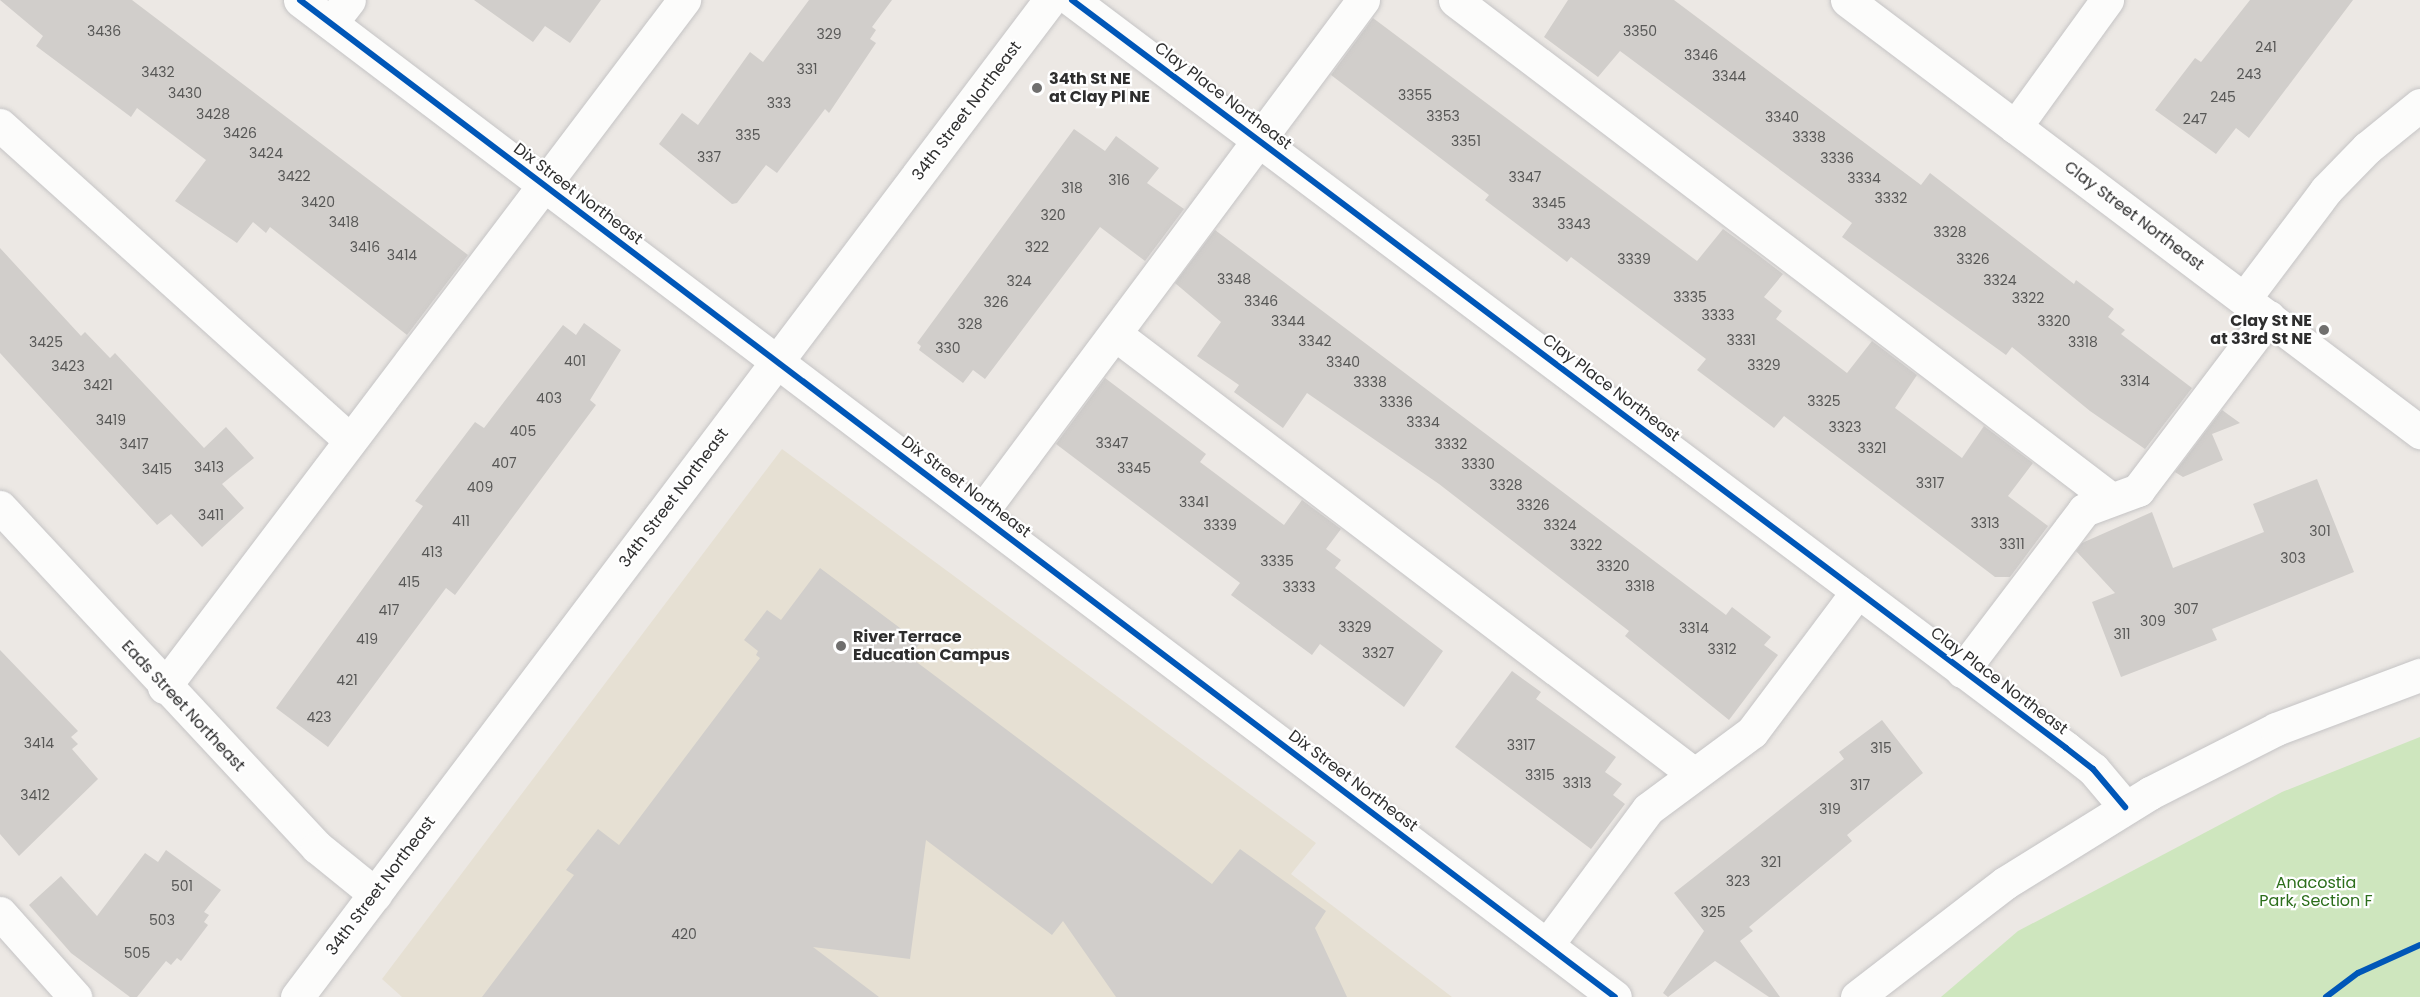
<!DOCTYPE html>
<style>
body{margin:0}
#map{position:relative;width:2420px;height:997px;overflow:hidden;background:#ece8e4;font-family:Poppins,sans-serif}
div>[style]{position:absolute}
.education>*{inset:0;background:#e6e0d3}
.green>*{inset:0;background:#cee6be}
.building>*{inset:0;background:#d1cecb}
.roads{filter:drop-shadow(0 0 2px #c5c4c5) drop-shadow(0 0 2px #c5c4c5)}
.minor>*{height:33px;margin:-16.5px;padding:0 16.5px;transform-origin:16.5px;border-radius:16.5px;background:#fcfcfb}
.cycleway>*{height:6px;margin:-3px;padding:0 3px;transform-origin:3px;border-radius:3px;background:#0057b8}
.dots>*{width:16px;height:16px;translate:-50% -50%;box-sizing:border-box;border:3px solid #fff;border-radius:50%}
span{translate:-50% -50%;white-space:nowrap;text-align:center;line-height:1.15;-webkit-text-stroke:4.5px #fff;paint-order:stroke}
.number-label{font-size:14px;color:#585857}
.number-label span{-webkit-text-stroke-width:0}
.poi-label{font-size:16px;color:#2e2e2e;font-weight:700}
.left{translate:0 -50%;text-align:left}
.right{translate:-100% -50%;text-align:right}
.street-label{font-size:16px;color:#2e2e2e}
.park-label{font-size:16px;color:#2c6e1b}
</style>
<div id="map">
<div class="education">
<div style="clip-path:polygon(782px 449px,1316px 843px,1291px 874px,1452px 997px,402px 997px,382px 979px)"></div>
</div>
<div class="green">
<div style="clip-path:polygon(2420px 737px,2420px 997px,1941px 997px,2018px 931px,2282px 792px)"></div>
</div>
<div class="building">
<div style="clip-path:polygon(0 0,132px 0,468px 255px,407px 335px,270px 227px,266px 233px,253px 222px,237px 243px,175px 201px,206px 160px,137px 108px,131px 117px,36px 46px,43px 36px)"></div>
<div style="clip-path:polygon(474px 0,601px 0,570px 43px,545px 26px,533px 42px)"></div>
<div style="clip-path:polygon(809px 0,892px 0,872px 27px,876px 30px,870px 39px,876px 43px,829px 113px,825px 109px,777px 173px,766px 165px,737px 203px,732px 204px,659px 144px,682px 113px,698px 125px,750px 52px,763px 62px)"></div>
<div style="clip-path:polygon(1568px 0,1674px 0,1921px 185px,1930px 173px,2074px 284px,2076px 280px,2114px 309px,2108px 317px,2125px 330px,2121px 334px,2192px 388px,2145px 449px,2090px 411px,2012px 347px,2006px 355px,1842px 237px,1852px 223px,1620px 51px,1598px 77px,1544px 37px)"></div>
<div style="clip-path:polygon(2250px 0,2353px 0,2249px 138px,2236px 128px,2216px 154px,2155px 110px,2195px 58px,2201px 62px)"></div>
<div style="clip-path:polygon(1373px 18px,1697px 261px,1723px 229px,1749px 248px,1783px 274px,1764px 297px,1782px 311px,1776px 319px,1847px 373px,1872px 341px,1917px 375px,1895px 408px,1962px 458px,1984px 426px,2033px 463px,2008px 496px,2048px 526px,2010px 577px,1995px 577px,1784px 416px,1774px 428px,1697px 370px,1706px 359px,1571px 257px,1567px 262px,1485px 200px,1489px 195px,1331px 75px)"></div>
<div style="clip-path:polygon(1074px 129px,1105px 151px,1116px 136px,1159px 168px,1147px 183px,1184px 209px,1145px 261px,1100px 227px,985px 379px,973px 370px,963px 383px,919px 350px,921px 346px,917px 343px)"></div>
<div style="clip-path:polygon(1215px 230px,1726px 615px,1732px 607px,1771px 637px,1764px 645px,1778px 655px,1729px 720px,1625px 636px,1629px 631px,1439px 484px,1307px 393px,1283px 428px,1234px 392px,1239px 385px,1197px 356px,1221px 322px,1175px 283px)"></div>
<div style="clip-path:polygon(0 248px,81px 336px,85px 332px,110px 358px,115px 353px,204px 448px,226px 427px,254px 458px,222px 484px,244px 508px,202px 547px,171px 514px,157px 525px,0 353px)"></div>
<div style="clip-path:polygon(584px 323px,621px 350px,590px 400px,596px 405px,455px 595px,446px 588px,328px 747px,276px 708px,423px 506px,415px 501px,475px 422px,484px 428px,563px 325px,576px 335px)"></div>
<div style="clip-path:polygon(1105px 378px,1206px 454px,1200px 462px,1284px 525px,1302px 500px,1341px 529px,1326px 549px,1341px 560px,1335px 568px,1443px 651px,1404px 707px,1320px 644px,1312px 655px,1231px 595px,1240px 583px,1056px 444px)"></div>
<div style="clip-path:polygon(2222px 410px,2240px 423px,2212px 434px,2223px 460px,2183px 477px,2175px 472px)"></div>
<div style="clip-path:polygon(2317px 479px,2354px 572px,2212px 629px,2217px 640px,2121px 677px,2092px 602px,2115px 593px,2076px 551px,2082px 543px,2152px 512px,2173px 568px,2264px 532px,2253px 504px)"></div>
<div style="clip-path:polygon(820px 568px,920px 643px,910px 657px,1212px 884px,1240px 849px,1326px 911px,1315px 928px,1347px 997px,1116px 997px,1063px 921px,1052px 935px,926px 840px,910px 959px,813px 947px,879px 997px,482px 997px,574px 875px,566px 870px,598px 829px,619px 845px,760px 658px,756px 655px,758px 651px,744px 640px,767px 610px,781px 620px)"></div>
<div style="clip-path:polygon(0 650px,78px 731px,71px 737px,78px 744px,72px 749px,98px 779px,19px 856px,0 834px)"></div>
<div style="clip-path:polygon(1512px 671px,1541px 692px,1536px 699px,1616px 757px,1605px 772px,1622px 784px,1613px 795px,1625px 804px,1591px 849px,1455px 747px)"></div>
<div style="clip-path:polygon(1882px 720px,1923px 773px,1847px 835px,1852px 841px,1749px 927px,1753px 931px,1740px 941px,1780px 997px,1769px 997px,1715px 961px,1668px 997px,1663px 993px,1704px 931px,1674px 893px,1844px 759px,1839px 752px)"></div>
<div style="clip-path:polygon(166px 850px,221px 890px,204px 912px,209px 915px,204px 922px,208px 925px,181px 961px,177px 958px,171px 965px,166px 961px,137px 997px,130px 997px,71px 953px,29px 905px,61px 876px,97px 916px,145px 853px,158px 862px)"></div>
</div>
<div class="roads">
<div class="minor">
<div style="left:300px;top:0;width:1650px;rotate:37.17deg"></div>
<div style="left:1072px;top:0;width:1244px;rotate:36.96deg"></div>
<div style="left:2066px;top:748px;width:34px;rotate:38deg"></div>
<div style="left:2093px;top:769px;width:50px;rotate:49.9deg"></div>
<div style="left:1455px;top:0;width:824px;rotate:37.26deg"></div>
<div style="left:1847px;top:0;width:718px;rotate:37.01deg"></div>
<div style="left:331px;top:23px;width:29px;rotate:-52deg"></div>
<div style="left:0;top:125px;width:471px;rotate:42deg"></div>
<div style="left:2015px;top:127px;width:157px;rotate:-54.1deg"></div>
<div style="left:2244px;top:299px;width:136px;rotate:-53deg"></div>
<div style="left:2326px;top:190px;width:59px;rotate:-45.7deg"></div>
<div style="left:2367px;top:148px;width:68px;rotate:-39.1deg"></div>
<div style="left:1115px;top:334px;width:727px;rotate:37.23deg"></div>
<div style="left:0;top:507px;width:465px;rotate:47deg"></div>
<div style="left:317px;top:847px;width:75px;rotate:39deg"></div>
<div style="left:980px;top:514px;width:641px;rotate:-53.31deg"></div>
<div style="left:1962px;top:671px;width:202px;rotate:-52.8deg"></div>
<div style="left:2084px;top:510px;width:58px;rotate:-20.3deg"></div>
<div style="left:2138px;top:490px;width:217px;rotate:-52.9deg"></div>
<div style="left:164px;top:687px;width:862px;rotate:-52.88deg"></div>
<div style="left:0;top:913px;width:113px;rotate:48.2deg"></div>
<div style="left:1547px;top:945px;width:169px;rotate:-53.4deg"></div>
<div style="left:1648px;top:809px;width:129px;rotate:-36.5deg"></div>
<div style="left:1752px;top:732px;width:176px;rotate:-53.1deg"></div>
<div style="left:297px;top:997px;width:1249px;rotate:-52.94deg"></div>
<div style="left:1857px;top:997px;width:187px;rotate:-37.6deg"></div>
<div style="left:2005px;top:883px;width:171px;rotate:-31.8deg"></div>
<div style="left:2150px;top:793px;width:141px;rotate:-26.9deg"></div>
<div style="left:2276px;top:729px;width:154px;rotate:-20.6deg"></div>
</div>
</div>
<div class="cycleway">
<div style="left:300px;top:0;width:1650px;rotate:37.17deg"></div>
<div style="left:1072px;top:0;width:1244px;rotate:36.96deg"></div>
<div style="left:2066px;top:748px;width:34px;rotate:38deg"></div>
<div style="left:2093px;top:769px;width:50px;rotate:49.9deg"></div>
<div style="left:2326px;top:997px;width:40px;rotate:-37deg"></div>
<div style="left:2358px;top:973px;width:68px;rotate:-24.3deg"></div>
</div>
<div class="dots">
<div style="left:1037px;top:88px;background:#706f6e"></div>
<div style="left:2324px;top:330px;background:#706f6e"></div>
<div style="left:841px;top:646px;background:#706f6e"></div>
</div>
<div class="number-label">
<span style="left:104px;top:31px">3436</span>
<span style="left:1640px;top:31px">3350</span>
<span style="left:829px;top:34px">329</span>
<span style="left:2266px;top:47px">241</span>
<span style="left:1701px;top:55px">3346</span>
<span style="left:807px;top:69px">331</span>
<span style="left:158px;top:72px">3432</span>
<span style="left:2249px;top:74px">243</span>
<span style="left:1729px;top:76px">3344</span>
<span style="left:185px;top:93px">3430</span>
<span style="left:1415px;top:95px">3355</span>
<span style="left:2223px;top:97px">245</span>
<span style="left:779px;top:103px">333</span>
<span style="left:213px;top:114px">3428</span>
<span style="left:1443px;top:116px">3353</span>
<span style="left:1782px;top:117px">3340</span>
<span style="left:2195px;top:119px">247</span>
<span style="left:240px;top:133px">3426</span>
<span style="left:748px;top:135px">335</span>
<span style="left:1809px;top:137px">3338</span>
<span style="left:1466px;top:141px">3351</span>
<span style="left:266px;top:153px">3424</span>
<span style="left:709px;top:157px">337</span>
<span style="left:1837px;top:158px">3336</span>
<span style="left:294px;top:176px">3422</span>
<span style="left:1525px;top:177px">3347</span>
<span style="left:1864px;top:178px">3334</span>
<span style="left:1119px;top:180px">316</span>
<span style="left:1072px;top:188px">318</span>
<span style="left:1891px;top:198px">3332</span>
<span style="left:318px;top:202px">3420</span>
<span style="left:1549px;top:203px">3345</span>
<span style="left:1053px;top:215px">320</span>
<span style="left:344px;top:222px">3418</span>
<span style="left:1574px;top:224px">3343</span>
<span style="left:1950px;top:232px">3328</span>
<span style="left:365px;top:247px">3416</span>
<span style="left:1037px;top:247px">322</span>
<span style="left:402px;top:255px">3414</span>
<span style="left:1634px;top:259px">3339</span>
<span style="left:1973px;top:259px">3326</span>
<span style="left:1234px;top:279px">3348</span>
<span style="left:2000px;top:280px">3324</span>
<span style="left:1019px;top:281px">324</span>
<span style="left:1690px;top:297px">3335</span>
<span style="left:2028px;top:298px">3322</span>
<span style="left:1261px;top:301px">3346</span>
<span style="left:996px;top:302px">326</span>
<span style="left:1718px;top:315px">3333</span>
<span style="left:1288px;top:321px">3344</span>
<span style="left:2054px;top:321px">3320</span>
<span style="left:970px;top:324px">328</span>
<span style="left:1741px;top:340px">3331</span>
<span style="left:1315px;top:341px">3342</span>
<span style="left:46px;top:342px">3425</span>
<span style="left:2083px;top:342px">3318</span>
<span style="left:948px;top:348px">330</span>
<span style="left:575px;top:361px">401</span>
<span style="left:1343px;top:362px">3340</span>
<span style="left:1764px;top:365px">3329</span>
<span style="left:68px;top:366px">3423</span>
<span style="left:2135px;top:381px">3314</span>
<span style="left:1370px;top:382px">3338</span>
<span style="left:98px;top:385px">3421</span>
<span style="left:549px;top:398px">403</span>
<span style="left:1824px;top:401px">3325</span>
<span style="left:1396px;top:402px">3336</span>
<span style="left:111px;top:420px">3419</span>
<span style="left:1423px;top:422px">3334</span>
<span style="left:1845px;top:427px">3323</span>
<span style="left:523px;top:431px">405</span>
<span style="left:1112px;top:443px">3347</span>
<span style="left:134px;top:444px">3417</span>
<span style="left:1451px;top:444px">3332</span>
<span style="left:1872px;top:448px">3321</span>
<span style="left:504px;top:463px">407</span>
<span style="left:1478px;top:464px">3330</span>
<span style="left:209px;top:467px">3413</span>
<span style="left:1134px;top:468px">3345</span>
<span style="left:157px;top:469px">3415</span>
<span style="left:1930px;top:483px">3317</span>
<span style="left:1506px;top:485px">3328</span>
<span style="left:480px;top:487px">409</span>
<span style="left:1194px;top:502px">3341</span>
<span style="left:1533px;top:505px">3326</span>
<span style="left:211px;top:515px">3411</span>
<span style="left:461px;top:521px">411</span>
<span style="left:1985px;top:523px">3313</span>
<span style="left:1220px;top:525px">3339</span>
<span style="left:1560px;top:525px">3324</span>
<span style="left:2320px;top:531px">301</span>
<span style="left:2012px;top:544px">3311</span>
<span style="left:1586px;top:545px">3322</span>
<span style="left:432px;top:552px">413</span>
<span style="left:2293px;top:558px">303</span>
<span style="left:1277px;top:561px">3335</span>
<span style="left:1613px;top:566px">3320</span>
<span style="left:409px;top:582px">415</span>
<span style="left:1640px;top:586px">3318</span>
<span style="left:1299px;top:587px">3333</span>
<span style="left:2186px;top:609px">307</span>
<span style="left:389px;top:610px">417</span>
<span style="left:2153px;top:621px">309</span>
<span style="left:1355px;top:627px">3329</span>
<span style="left:1694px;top:628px">3314</span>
<span style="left:2122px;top:634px">311</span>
<span style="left:367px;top:639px">419</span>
<span style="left:1722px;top:649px">3312</span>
<span style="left:1378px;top:653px">3327</span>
<span style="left:347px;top:680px">421</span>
<span style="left:319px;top:717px">423</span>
<span style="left:39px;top:743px">3414</span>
<span style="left:1521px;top:745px">3317</span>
<span style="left:1881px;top:748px">315</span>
<span style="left:1540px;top:775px">3315</span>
<span style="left:1577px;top:783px">3313</span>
<span style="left:1860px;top:785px">317</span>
<span style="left:35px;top:795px">3412</span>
<span style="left:1830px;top:809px">319</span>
<span style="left:1771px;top:862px">321</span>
<span style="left:1738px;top:881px">323</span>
<span style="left:182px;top:886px">501</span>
<span style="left:1713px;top:912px">325</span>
<span style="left:162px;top:920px">503</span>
<span style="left:684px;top:934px">420</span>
<span style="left:137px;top:953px">505</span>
</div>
<div class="poi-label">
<span class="left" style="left:1049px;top:88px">34th St NE<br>at Clay Pl NE</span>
<span class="right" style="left:2312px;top:330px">Clay St NE<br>at 33rd St NE</span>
<span class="left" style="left:853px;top:646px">River Terrace<br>Education Campus</span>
</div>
<div class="street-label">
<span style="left:1223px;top:96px;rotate:37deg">Clay Place Northeast</span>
<span style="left:967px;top:111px;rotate:-53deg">34th Street Northeast</span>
<span style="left:578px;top:194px;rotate:37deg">Dix Street Northeast</span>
<span style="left:2134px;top:216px;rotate:37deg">Clay Street Northeast</span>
<span style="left:1611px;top:388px;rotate:37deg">Clay Place Northeast</span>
<span style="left:966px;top:487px;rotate:37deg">Dix Street Northeast</span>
<span style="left:674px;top:498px;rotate:-53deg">34th Street Northeast</span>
<span style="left:1999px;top:681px;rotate:37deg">Clay Place Northeast</span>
<span style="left:183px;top:706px;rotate:47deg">Eads Street Northeast</span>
<span style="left:1353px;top:781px;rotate:37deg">Dix Street Northeast</span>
<span style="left:381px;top:886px;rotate:-53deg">34th Street Northeast</span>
</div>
<div class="park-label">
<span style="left:2316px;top:892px">Anacostia<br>Park, Section F</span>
</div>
</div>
